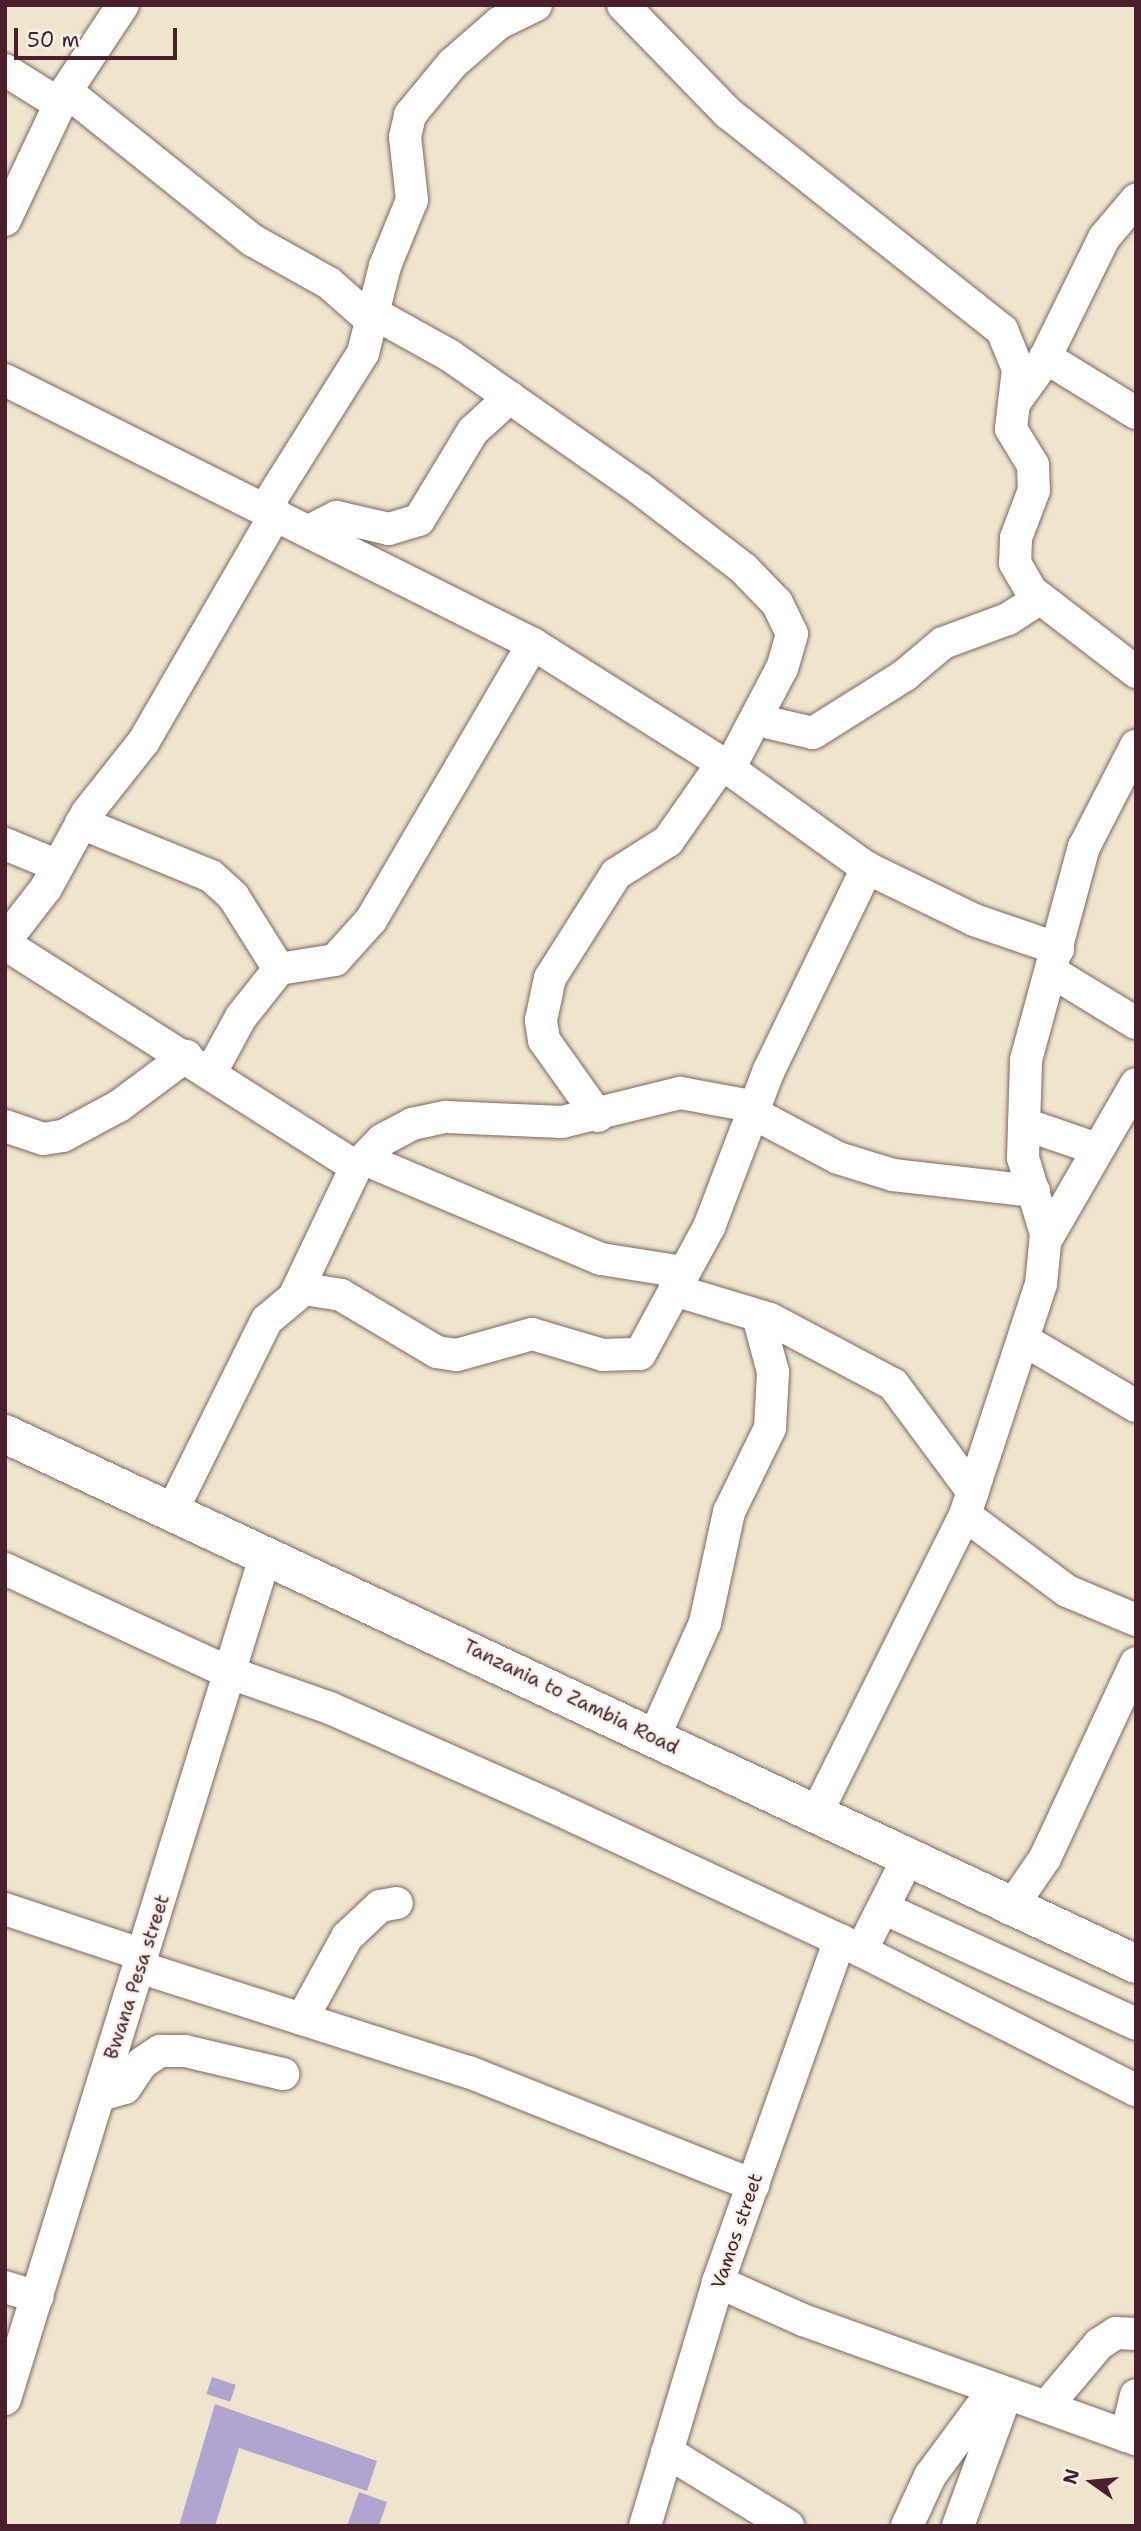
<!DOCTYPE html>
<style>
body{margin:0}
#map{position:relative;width:1141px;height:2531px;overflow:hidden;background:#eee6cc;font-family:"Shantell Sans",sans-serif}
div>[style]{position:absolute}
.building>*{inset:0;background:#afa5d0;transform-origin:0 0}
.roads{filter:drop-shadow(0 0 2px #836563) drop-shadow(0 0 2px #836563)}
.minor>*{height:32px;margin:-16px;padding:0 16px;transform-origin:16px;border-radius:16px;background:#fff}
.highway>*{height:38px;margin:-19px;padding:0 19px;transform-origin:19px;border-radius:19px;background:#fff}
span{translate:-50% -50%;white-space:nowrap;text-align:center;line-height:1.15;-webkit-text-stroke:5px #f7f3e8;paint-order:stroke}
.street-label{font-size:19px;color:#4a1f2b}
.frame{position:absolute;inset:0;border:7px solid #4a1f2b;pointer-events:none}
.north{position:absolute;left:1057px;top:2447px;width:70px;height:70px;-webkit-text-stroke:5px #f7f3e8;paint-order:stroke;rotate:285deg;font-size:19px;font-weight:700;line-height:28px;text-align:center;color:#4a1f2b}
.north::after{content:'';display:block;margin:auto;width:24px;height:32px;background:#4a1f2b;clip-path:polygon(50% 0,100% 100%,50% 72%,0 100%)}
.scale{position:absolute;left:14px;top:28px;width:163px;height:32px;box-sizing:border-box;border:4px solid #4a1f2b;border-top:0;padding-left:9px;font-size:21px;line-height:24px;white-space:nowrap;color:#4a1f2b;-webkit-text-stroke:5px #f7f3e8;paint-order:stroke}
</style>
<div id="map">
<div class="building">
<div style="left:212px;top:2377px;width:25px;height:18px;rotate:18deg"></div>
<div style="clip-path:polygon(215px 2404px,377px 2461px,367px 2491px,239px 2448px,215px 2526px,179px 2526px)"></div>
<div style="clip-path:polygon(359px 2492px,387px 2502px,379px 2526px,347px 2526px)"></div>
</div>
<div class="roads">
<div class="minor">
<div style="left:623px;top:5px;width:151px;rotate:45.8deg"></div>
<div style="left:728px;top:113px;width:350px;rotate:38.4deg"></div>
<div style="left:1002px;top:330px;width:42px;rotate:67.7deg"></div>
<div style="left:1018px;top:369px;width:60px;rotate:96.7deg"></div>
<div style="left:1011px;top:429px;width:42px;rotate:58.6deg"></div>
<div style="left:1033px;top:465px;width:25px;rotate:88deg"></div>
<div style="left:1034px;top:490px;width:51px;rotate:110.6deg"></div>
<div style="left:1016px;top:538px;width:25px;rotate:92deg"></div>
<div style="left:1015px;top:563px;width:32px;rotate:60deg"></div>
<div style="left:1031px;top:591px;width:133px;rotate:37.6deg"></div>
<div style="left:5px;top:70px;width:66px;rotate:32deg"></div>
<div style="left:66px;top:91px;width:238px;rotate:38.7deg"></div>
<div style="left:252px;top:240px;width:88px;rotate:29.2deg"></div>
<div style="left:329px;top:283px;width:57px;rotate:41.5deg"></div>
<div style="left:5px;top:220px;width:143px;rotate:-64.7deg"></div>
<div style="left:66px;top:91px;width:103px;rotate:-56.5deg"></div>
<div style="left:375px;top:314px;width:85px;rotate:29deg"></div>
<div style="left:449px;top:355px;width:232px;rotate:35deg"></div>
<div style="left:639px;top:488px;width:133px;rotate:37.6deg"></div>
<div style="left:744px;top:569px;width:47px;rotate:45.9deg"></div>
<div style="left:777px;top:603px;width:34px;rotate:64deg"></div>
<div style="left:792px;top:634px;width:35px;rotate:106deg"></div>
<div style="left:782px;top:668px;width:114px;rotate:117.7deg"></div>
<div style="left:1045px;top:357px;width:107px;rotate:31.6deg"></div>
<div style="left:5px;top:380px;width:590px;rotate:26.57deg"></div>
<div style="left:533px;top:644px;width:218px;rotate:32.2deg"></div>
<div style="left:717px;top:760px;width:185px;rotate:35.8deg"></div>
<div style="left:867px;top:868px;width:119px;rotate:25.9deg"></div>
<div style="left:974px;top:920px;width:89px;rotate:19deg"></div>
<div style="left:1015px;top:402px;width:44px;rotate:-54.2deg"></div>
<div style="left:1041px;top:366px;width:143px;rotate:-63.8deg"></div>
<div style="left:1104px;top:238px;width:50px;rotate:-49.9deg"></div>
<div style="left:266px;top:507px;width:182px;rotate:-57.8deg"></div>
<div style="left:363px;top:353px;width:90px;rotate:-75.8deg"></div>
<div style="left:385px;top:266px;width:71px;rotate:-67.8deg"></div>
<div style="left:412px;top:200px;width:63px;rotate:-96.3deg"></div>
<div style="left:405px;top:137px;width:23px;rotate:-77deg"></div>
<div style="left:410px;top:115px;width:66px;rotate:-50.5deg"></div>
<div style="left:452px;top:64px;width:62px;rotate:-41.1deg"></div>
<div style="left:499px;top:23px;width:41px;rotate:-25.9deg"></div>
<div style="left:311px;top:530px;width:29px;rotate:-27deg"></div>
<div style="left:337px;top:517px;width:53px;rotate:13deg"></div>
<div style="left:389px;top:529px;width:31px;rotate:-17deg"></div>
<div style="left:419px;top:520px;width:104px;rotate:-58.8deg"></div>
<div style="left:473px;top:431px;width:50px;rotate:-42.6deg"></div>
<div style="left:757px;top:720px;width:57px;rotate:13.1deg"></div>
<div style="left:813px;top:733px;width:109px;rotate:-32.2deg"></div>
<div style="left:905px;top:675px;width:50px;rotate:-40.1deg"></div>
<div style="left:943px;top:643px;width:69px;rotate:-20.3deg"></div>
<div style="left:1008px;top:619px;width:38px;rotate:-33deg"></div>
<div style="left:81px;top:823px;width:140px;rotate:22.2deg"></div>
<div style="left:211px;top:876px;width:30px;rotate:42deg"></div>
<div style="left:233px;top:896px;width:86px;rotate:57.8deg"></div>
<div style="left:5px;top:844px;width:57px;rotate:22.5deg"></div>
<div style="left:5px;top:941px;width:67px;rotate:-52.3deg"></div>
<div style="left:46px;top:888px;width:85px;rotate:-61.3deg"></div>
<div style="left:87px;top:813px;width:92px;rotate:-51.6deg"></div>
<div style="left:144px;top:741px;width:263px;rotate:-59.9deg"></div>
<div style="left:5px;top:944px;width:416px;rotate:32.4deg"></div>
<div style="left:1052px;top:972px;width:98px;rotate:31.3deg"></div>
<div style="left:211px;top:1072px;width:63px;rotate:-61.4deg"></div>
<div style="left:241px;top:1017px;width:61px;rotate:-51.6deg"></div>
<div style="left:279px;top:969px;width:57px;rotate:-9.1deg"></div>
<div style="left:335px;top:960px;width:54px;rotate:-48deg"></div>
<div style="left:371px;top:920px;width:320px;rotate:-59.6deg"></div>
<div style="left:753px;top:1113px;width:96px;rotate:27.9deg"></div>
<div style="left:838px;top:1158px;width:58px;rotate:17.2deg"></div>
<div style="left:893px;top:1175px;width:142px;rotate:6.5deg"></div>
<div style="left:598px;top:1116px;width:93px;rotate:-125.4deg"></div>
<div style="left:544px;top:1040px;width:20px;rotate:-99deg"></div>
<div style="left:541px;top:1020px;width:43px;rotate:-77.9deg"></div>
<div style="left:550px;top:978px;width:123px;rotate:-57.6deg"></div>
<div style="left:616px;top:874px;width:62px;rotate:-32.4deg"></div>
<div style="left:668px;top:841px;width:94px;rotate:-55deg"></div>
<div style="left:1024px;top:1124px;width:77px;rotate:18.9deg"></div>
<div style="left:5px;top:1126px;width:40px;rotate:18.9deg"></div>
<div style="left:43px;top:1139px;width:20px;rotate:-9deg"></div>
<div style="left:63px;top:1136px;width:64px;rotate:-28.2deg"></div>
<div style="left:119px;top:1106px;width:84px;rotate:-36.7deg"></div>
<div style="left:364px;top:1159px;width:257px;rotate:22.9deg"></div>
<div style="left:601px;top:1259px;width:83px;rotate:9deg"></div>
<div style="left:1046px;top:1240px;width:180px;rotate:-60deg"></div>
<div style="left:674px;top:1290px;width:100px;rotate:16.8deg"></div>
<div style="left:770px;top:1319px;width:139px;rotate:27.9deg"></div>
<div style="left:893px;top:1384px;width:134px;rotate:53.5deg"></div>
<div style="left:295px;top:1295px;width:142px;rotate:-64.5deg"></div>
<div style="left:356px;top:1167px;width:37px;rotate:-46deg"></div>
<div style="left:382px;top:1140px;width:34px;rotate:-28deg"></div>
<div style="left:412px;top:1124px;width:35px;rotate:-12deg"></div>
<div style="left:446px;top:1117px;width:116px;rotate:2.5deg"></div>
<div style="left:562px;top:1122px;width:122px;rotate:-13.8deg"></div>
<div style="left:680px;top:1093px;width:77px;rotate:10.4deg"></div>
<div style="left:1024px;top:1340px;width:130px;rotate:30.5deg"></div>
<div style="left:172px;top:1511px;width:213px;rotate:-63.6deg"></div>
<div style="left:267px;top:1320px;width:48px;rotate:-40deg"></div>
<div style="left:304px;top:1289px;width:37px;rotate:9deg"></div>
<div style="left:341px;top:1295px;width:112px;rotate:30.7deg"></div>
<div style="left:437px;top:1352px;width:20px;rotate:9deg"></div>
<div style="left:457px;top:1355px;width:78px;rotate:-15.6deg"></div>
<div style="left:532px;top:1334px;width:74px;rotate:16.5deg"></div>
<div style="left:603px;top:1355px;width:37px;rotate:-2deg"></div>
<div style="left:640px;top:1354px;width:145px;rotate:-61.5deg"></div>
<div style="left:709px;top:1227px;width:168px;rotate:-69.1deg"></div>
<div style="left:769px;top:1070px;width:225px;rotate:-64.1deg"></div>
<div style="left:965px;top:1515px;width:127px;rotate:36.7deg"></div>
<div style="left:1067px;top:1591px;width:75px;rotate:22.8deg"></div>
<div style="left:5px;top:1569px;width:248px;rotate:24.8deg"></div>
<div style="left:230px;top:1673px;width:106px;rotate:19.3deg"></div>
<div style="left:330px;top:1708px;width:240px;rotate:23.9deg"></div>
<div style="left:549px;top:1805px;width:321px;rotate:24.9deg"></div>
<div style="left:840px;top:1940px;width:332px;rotate:26.9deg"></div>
<div style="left:654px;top:1737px;width:125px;rotate:-65.9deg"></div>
<div style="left:705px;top:1623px;width:114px;rotate:-77.8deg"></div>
<div style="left:729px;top:1512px;width:93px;rotate:-64deg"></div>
<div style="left:770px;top:1428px;width:56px;rotate:-86.9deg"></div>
<div style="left:773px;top:1372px;width:58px;rotate:-105deg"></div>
<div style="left:815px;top:1816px;width:336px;rotate:-63.5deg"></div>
<div style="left:965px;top:1515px;width:243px;rotate:-71.8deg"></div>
<div style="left:1041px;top:1284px;width:50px;rotate:-84.3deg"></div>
<div style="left:1046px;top:1234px;width:79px;rotate:-106.8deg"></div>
<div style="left:1023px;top:1158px;width:98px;rotate:-88.2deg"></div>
<div style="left:1026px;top:1060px;width:221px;rotate:-74.8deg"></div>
<div style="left:1084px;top:847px;width:114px;rotate:-62.8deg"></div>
<div style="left:883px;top:1908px;width:278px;rotate:24.6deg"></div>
<div style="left:5px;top:1909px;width:145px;rotate:18.4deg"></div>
<div style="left:1010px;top:1909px;width:62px;rotate:-55.5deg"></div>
<div style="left:1045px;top:1858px;width:215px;rotate:-65deg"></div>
<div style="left:861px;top:1951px;width:102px;rotate:-63.2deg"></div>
<div style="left:139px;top:1967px;width:346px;rotate:17.7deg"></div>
<div style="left:469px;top:2072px;width:306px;rotate:21.7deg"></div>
<div style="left:302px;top:2019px;width:94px;rotate:-61.2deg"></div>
<div style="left:347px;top:1937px;width:45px;rotate:-43.2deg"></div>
<div style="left:380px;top:1906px;width:17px;rotate:-10deg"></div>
<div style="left:100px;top:2095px;width:26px;rotate:-16deg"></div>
<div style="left:125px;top:2088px;width:30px;rotate:-56deg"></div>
<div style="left:142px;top:2063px;width:22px;rotate:-34deg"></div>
<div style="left:160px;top:2051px;width:25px"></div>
<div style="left:185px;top:2051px;width:101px;rotate:13.2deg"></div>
<div style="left:718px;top:2282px;width:93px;rotate:24.1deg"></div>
<div style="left:803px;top:2320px;width:354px;rotate:19.7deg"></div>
<div style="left:5px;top:2287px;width:34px;rotate:17deg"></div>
<div style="left:5px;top:2399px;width:884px;rotate:-72.84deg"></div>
<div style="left:1046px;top:2407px;width:82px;rotate:-49.9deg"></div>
<div style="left:1099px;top:2344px;width:20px;rotate:-33deg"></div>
<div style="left:1116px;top:2333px;width:20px;rotate:3deg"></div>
<div style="left:1126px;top:2436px;width:42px;rotate:-76.3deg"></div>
<div style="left:667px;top:2452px;width:142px;rotate:31.4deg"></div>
<div style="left:645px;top:2526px;width:255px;rotate:-73.3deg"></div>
<div style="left:718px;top:2282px;width:363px;rotate:-70.4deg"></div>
<div style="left:907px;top:2526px;width:55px;rotate:-65.3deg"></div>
<div style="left:930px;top:2476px;width:106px;rotate:-53.5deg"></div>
<div style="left:958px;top:2526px;width:140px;rotate:-69.9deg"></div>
</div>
<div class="highway">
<div style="left:5px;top:1434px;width:1249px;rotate:25.11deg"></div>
</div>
</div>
<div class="street-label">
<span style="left:571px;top:1697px;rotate:26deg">Tanzania to Zambia Road</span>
<span style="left:137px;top:1977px;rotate:-72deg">Bwana Pesa street</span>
<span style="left:737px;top:2231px;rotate:-71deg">Vamos street</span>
</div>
<div class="frame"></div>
<div class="north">N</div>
<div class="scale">50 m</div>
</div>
